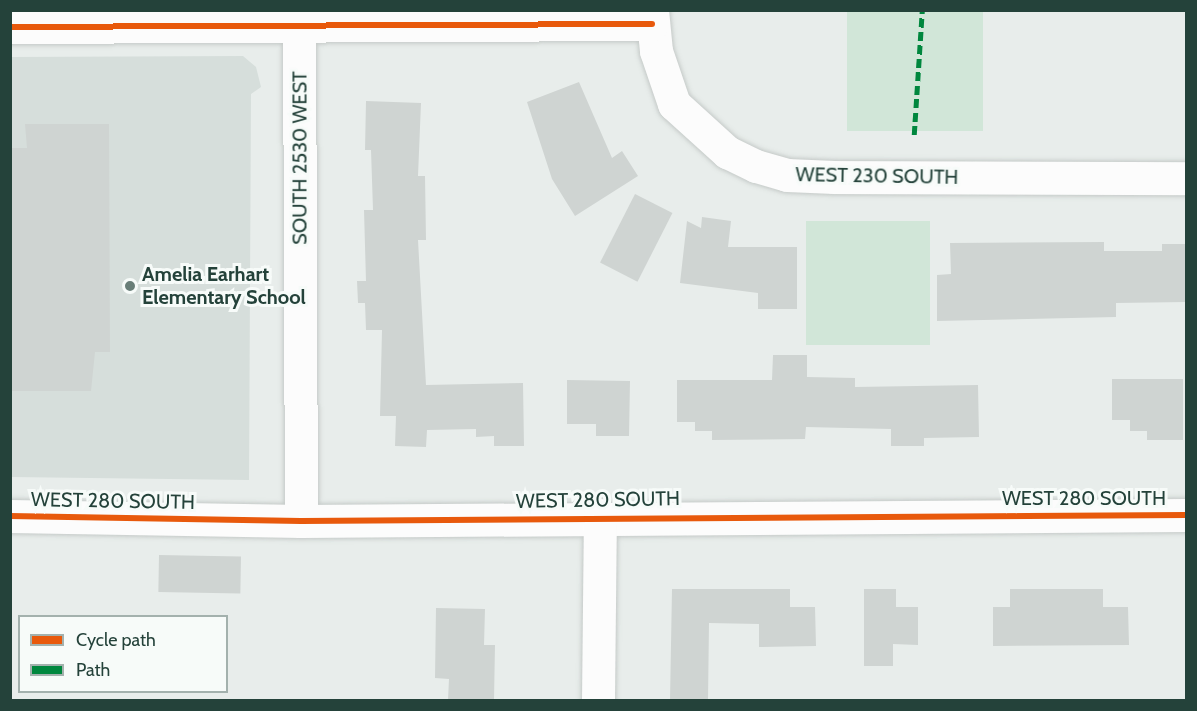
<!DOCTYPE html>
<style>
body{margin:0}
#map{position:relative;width:1197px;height:711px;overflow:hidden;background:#e8edeb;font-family:Cabin,sans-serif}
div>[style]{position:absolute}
.built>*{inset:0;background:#d6dedb}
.green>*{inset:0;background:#d1e6d8;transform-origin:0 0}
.building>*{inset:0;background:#cfd4d2;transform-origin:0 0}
.roads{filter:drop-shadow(0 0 2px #c5cac8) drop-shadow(0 0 2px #c5cac8)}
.minor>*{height:33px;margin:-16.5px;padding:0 16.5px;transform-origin:16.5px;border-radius:16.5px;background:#fcfcfc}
.quiet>*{height:4.5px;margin-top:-2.25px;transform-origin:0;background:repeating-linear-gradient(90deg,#00873e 0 9px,transparent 0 13.5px)}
.cycleway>*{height:6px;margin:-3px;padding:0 3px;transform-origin:3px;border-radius:3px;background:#e8590c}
.dots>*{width:16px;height:16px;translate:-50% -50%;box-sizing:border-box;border:3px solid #f7fbf9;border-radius:50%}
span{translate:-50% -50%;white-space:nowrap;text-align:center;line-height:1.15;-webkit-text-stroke:6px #f7fbf9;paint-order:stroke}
.street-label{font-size:20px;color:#24423a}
.poi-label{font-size:20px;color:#24423a;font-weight:700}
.left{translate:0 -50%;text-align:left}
.frame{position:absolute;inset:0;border:12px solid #24423a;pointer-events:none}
.legend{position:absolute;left:18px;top:615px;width:210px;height:78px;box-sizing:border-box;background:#f7fbf9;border:2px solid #a3b1ad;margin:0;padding:8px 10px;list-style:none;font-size:18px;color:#24423a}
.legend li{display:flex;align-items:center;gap:12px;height:30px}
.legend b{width:30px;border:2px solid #a3b1ad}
</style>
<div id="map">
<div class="built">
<div style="clip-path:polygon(243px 56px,256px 67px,261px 87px,251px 94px,249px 480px,11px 477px,11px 57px)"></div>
</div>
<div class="green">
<div style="left:847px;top:11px;width:136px;height:120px"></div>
<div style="left:806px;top:221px;width:124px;height:124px"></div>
</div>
<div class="building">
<div style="clip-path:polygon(579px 82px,612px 158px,622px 151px,638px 176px,575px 216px,552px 179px,527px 102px)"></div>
<div style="clip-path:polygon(366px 101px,421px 103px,418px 176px,425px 176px,426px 240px,418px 240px,426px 385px,523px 383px,524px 446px,494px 446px,494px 436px,476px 437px,476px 429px,427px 430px,426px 447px,395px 446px,396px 416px,380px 416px,382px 330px,366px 330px,365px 303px,358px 303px,357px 281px,366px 281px,364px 210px,373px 210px,371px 150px,365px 150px)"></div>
<div style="clip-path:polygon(25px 124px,109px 124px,110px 352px,95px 352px,91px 391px,10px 391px,10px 148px,27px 148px)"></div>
<div style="left:635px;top:194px;width:42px;height:77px;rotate:27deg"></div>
<div style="clip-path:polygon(702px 217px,731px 221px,728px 247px,797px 247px,797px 309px,758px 309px,758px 293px,680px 283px,687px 221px,701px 228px)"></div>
<div style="clip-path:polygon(1104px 242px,1104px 251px,1162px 251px,1162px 244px,1186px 244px,1186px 302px,1116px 303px,1116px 317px,937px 321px,937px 275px,951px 274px,950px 243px)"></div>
<div style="clip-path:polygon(773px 355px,807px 355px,807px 377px,855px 378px,855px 387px,978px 385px,979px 437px,924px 438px,924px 446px,891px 446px,891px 429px,806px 427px,805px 439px,712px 440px,712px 431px,695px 431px,695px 422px,677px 422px,677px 380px,772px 380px)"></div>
<div style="clip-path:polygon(1112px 379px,1183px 379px,1183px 440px,1147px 440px,1147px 431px,1130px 431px,1130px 420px,1112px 420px)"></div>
<div style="clip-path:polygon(567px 380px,630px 381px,629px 436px,596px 436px,596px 424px,567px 424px)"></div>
<div style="left:159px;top:555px;width:82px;height:37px;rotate:1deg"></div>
<div style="clip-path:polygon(672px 589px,790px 589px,790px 607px,815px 607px,816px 646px,759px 647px,759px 624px,709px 623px,708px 700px,670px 700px)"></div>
<div style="clip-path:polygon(864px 589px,896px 589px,896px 607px,918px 607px,918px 645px,893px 644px,893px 666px,864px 666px)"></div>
<div style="clip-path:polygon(1010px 589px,1103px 589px,1103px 607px,1128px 607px,1129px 645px,993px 646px,993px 607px,1010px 607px)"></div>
<div style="clip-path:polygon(436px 608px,485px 609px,484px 645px,495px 645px,494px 700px,448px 700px,449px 679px,435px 678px)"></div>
</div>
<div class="roads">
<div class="minor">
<div style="left:299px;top:10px;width:511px;rotate:89.78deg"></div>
<div style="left:652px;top:10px;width:41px;rotate:84.4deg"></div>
<div style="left:656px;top:51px;width:56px;rotate:71.2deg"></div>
<div style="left:674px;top:104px;width:72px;rotate:42.2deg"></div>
<div style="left:727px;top:152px;width:32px;rotate:26deg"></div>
<div style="left:756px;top:166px;width:32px;rotate:16deg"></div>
<div style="left:787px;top:175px;width:47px;rotate:2.4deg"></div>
<div style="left:834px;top:177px;width:352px;rotate:0.2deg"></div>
<div style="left:10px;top:27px;width:642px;rotate:-0.27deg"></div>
<div style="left:10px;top:516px;width:291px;rotate:1deg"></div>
<div style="left:301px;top:521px;width:885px;rotate:-0.39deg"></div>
<div style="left:598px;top:700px;width:185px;rotate:-89.4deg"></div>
</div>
</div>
<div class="quiet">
<div style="left:914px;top:135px;width:125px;rotate:-86.3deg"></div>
</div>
<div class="cycleway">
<div style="left:10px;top:27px;width:642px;rotate:-0.27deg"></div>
<div style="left:10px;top:516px;width:291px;rotate:1deg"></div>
<div style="left:301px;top:521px;width:885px;rotate:-0.39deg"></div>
</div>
<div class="dots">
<div style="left:130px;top:286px;background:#697e78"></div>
</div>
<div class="street-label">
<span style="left:300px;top:158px;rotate:-90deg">SOUTH 2530 WEST</span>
<span style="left:877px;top:176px;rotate:1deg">WEST 230 SOUTH</span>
<span style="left:1084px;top:498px">WEST 280 SOUTH</span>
<span style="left:598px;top:500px;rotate:-1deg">WEST 280 SOUTH</span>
<span style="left:113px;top:501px;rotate:1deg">WEST 280 SOUTH</span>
</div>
<div class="poi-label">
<span class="left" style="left:142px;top:286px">Amelia Earhart<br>Elementary School</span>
</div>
<div class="frame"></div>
<ul class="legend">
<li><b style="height:8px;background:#e8590c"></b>Cycle path</li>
<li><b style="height:8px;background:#00873e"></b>Path</li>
</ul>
</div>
